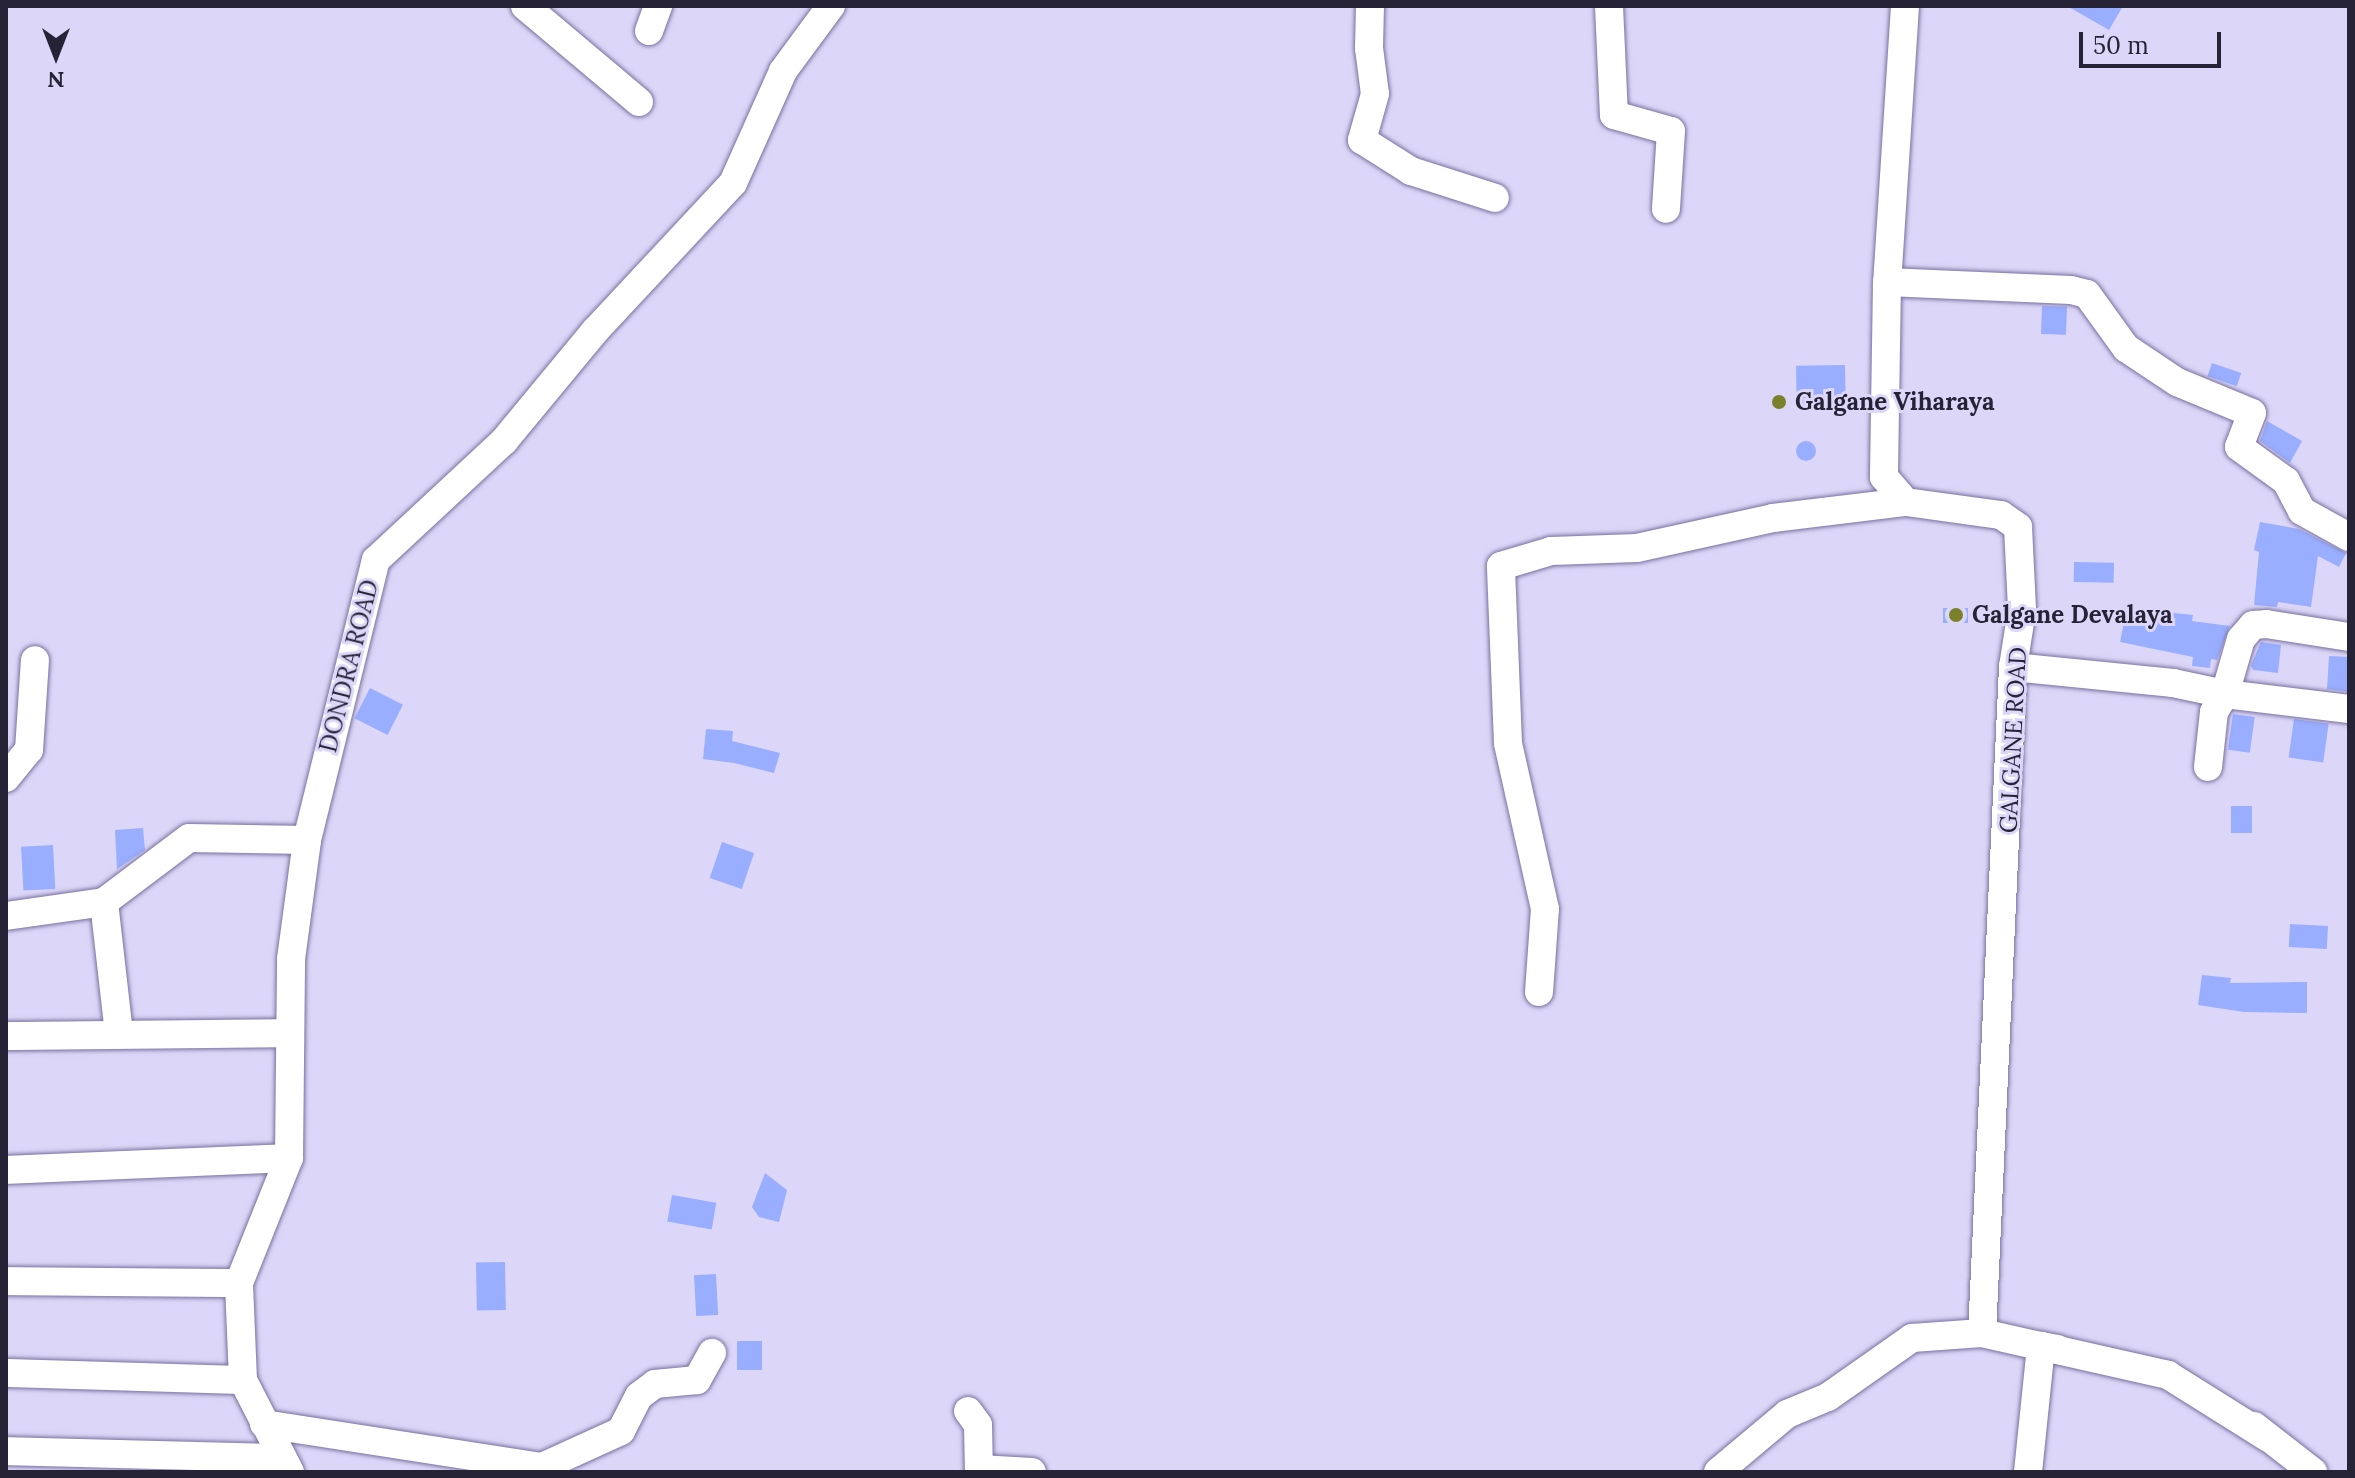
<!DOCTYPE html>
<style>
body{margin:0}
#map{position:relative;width:2355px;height:1478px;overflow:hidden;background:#dcd7f8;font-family:Lora,serif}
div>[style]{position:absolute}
.building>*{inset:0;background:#99aeff;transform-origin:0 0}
.round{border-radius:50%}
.roads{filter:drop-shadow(0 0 2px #7970a0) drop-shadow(0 0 2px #7970a0)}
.minor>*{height:28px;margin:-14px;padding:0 14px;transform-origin:14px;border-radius:14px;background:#fff}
.dots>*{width:22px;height:22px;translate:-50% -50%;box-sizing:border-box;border:4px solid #dcd7f8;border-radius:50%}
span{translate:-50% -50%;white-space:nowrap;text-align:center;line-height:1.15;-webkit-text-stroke:6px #dcd7f8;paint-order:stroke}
.poi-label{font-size:24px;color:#262337;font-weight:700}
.left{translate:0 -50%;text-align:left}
.street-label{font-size:24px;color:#262337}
.frame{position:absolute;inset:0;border:8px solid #262337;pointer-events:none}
.north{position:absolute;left:16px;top:16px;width:80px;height:80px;-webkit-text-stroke:6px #dcd7f8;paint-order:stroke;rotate:180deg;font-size:22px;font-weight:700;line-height:32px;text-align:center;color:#262337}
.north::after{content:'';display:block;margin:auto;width:28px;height:36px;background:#262337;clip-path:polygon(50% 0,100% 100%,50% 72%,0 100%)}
.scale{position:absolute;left:2079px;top:32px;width:142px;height:36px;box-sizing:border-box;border:4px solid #262337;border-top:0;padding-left:10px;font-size:24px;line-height:28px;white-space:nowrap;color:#262337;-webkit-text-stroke:6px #dcd7f8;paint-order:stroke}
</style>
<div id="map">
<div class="building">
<div style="clip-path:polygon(2067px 6px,2123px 6px,2109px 30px)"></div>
<div style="left:2042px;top:306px;width:25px;height:28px;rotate:2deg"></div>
<div style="left:2212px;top:363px;width:31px;height:14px;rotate:19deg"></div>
<div style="left:1845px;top:365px;width:41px;height:49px;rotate:89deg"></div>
<div style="clip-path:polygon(2267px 421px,2302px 441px,2290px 463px,2260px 441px)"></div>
<div class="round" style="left:1796px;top:441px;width:20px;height:20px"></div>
<div style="clip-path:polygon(2260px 522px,2299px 529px,2346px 553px,2339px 567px,2318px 556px,2311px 607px,2278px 602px,2277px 607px,2254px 605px,2259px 552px,2254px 550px)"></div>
<div style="left:2074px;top:562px;width:40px;height:20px;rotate:1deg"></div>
<div style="left:1943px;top:608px;width:25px;height:15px"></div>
<div style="clip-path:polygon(2127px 608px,2193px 615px,2192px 621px,2230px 626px,2217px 660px,2211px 659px,2210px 668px,2192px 666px,2193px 657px,2120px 642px)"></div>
<div style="clip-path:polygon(2261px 642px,2281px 645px,2278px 673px,2253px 670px,2251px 665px)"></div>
<div style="clip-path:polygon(2329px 656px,2349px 657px,2349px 692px,2327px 689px)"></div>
<div style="left:370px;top:688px;width:37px;height:34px;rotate:27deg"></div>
<div style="left:2233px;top:714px;width:22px;height:36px;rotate:8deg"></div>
<div style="left:2294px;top:719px;width:35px;height:39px;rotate:8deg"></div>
<div style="clip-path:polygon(706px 729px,733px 731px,732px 741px,780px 753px,774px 773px,734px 763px,703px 759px)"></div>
<div style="left:2231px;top:806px;width:21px;height:27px"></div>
<div style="clip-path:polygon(143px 828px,145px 850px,117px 869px,115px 830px)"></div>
<div style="left:722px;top:842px;width:34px;height:38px;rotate:19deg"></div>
<div style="left:53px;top:845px;width:44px;height:32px;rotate:87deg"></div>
<div style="left:2290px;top:924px;width:38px;height:23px;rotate:3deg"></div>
<div style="clip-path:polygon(2202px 975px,2231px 978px,2230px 983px,2307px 982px,2307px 1013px,2244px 1012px,2198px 1005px)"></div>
<div style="clip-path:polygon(765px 1173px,787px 1190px,779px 1222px,759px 1217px,752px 1207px)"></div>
<div style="left:672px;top:1195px;width:45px;height:27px;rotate:10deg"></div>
<div style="left:505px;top:1262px;width:48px;height:29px;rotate:89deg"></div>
<div style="left:716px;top:1274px;width:41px;height:22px;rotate:87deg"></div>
<div style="left:737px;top:1341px;width:25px;height:29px"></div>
</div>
<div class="roads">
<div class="minor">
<div style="left:525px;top:6px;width:149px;rotate:40.1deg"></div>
<div style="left:1370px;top:6px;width:42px;rotate:91.4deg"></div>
<div style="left:1369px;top:48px;width:46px;rotate:82.6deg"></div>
<div style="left:1375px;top:94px;width:48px;rotate:105.8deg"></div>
<div style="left:1362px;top:140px;width:58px;rotate:32.3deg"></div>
<div style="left:1411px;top:171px;width:88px;rotate:17.8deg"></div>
<div style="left:1609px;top:6px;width:109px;rotate:87.4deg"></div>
<div style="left:1614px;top:115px;width:59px;rotate:15.7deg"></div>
<div style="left:1671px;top:131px;width:78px;rotate:93.7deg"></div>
<div style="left:1905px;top:6px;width:277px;rotate:93.7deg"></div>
<div style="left:1887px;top:282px;width:195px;rotate:90.9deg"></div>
<div style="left:1884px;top:477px;width:33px;rotate:49deg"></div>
<div style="left:1906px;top:502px;width:96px;rotate:7.8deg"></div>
<div style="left:2001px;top:515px;width:21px;rotate:35deg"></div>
<div style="left:2018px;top:527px;width:83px;rotate:87.2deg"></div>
<div style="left:2022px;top:610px;width:58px;rotate:99deg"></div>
<div style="left:2013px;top:667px;width:667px;rotate:92.66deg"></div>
<div style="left:649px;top:31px;width:27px;rotate:-70deg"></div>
<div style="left:1887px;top:282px;width:184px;rotate:2.5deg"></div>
<div style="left:2071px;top:290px;width:16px;rotate:14deg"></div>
<div style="left:2087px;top:294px;width:67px;rotate:54.2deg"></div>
<div style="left:2126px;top:348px;width:61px;rotate:33.7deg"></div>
<div style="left:2177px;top:382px;width:81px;rotate:22.5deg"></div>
<div style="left:2252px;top:413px;width:36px;rotate:111deg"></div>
<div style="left:2239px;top:447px;width:58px;rotate:35.9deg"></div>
<div style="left:2286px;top:481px;width:34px;rotate:62deg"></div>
<div style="left:2302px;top:511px;width:54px;rotate:29deg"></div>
<div style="left:2013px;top:667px;width:161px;rotate:5.7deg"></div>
<div style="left:2173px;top:683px;width:53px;rotate:11.9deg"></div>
<div style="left:2225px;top:694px;width:125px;rotate:6.9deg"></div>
<div style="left:2208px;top:767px;width:55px;rotate:-83.8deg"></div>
<div style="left:2214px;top:712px;width:21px;rotate:-59deg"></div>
<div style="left:2225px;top:694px;width:57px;rotate:-73.8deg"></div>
<div style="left:2241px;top:639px;width:18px;rotate:-49deg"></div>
<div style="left:2253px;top:625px;width:13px;rotate:-4deg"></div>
<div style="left:2266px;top:624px;width:84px;rotate:8.9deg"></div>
<div style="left:6px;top:778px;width:36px;rotate:-51deg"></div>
<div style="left:29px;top:750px;width:90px;rotate:-86.2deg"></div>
<div style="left:104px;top:902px;width:106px;rotate:-37deg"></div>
<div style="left:189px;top:838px;width:118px;rotate:1deg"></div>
<div style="left:6px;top:916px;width:99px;rotate:-8.1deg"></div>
<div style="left:104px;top:902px;width:133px;rotate:83.5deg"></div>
<div style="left:1539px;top:992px;width:83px;rotate:-85.9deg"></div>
<div style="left:1545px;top:909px;width:170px;rotate:-102.6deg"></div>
<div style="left:1508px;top:743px;width:177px;rotate:-92.3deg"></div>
<div style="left:1501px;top:566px;width:52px;rotate:-16.7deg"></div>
<div style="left:1551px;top:551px;width:86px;rotate:-2deg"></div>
<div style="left:1637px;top:548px;width:139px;rotate:-12.4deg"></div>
<div style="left:1773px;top:518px;width:134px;rotate:-6.9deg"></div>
<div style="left:6px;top:1036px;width:284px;rotate:-0.6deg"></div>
<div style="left:6px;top:1170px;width:283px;rotate:-2.4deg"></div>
<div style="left:6px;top:1281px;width:233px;rotate:0.5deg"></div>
<div style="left:6px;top:1373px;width:237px;rotate:1.7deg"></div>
<div style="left:968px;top:1411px;width:17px;rotate:54deg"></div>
<div style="left:978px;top:1425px;width:47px;rotate:88.8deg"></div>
<div style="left:264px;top:1424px;width:281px;rotate:8.8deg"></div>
<div style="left:542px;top:1467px;width:87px;rotate:-24.5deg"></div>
<div style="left:621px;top:1431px;width:39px;rotate:-63deg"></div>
<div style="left:639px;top:1396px;width:20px;rotate:-37deg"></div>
<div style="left:655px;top:1384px;width:42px;rotate:-5.4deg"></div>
<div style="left:697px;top:1380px;width:31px;rotate:-61deg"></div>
<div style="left:2254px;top:1426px;width:75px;rotate:37.9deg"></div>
<div style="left:6px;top:1451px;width:274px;rotate:1.5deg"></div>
<div style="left:979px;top:1469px;width:53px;rotate:3.2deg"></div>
<div style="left:290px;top:1472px;width:103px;rotate:-117.1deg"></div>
<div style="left:243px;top:1380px;width:97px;rotate:-92.4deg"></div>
<div style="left:239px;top:1283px;width:135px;rotate:-68.2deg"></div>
<div style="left:289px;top:1158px;width:199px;rotate:-89.4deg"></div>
<div style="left:291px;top:959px;width:120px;rotate:-82.3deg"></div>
<div style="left:307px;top:840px;width:288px;rotate:-76.2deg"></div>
<div style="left:376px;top:560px;width:175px;rotate:-42.9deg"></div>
<div style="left:504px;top:441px;width:143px;rotate:-50.4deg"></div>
<div style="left:595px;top:331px;width:202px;rotate:-47deg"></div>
<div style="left:733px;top:183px;width:123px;rotate:-65.9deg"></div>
<div style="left:783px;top:71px;width:81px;rotate:-53.6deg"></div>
<div style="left:1718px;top:1472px;width:90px;rotate:-40deg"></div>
<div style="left:1787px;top:1414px;width:44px;rotate:-22.5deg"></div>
<div style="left:1828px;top:1397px;width:103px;rotate:-35.1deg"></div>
<div style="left:1912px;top:1338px;width:70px;rotate:-4.1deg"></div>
<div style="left:1982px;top:1333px;width:191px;rotate:12.7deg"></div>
<div style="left:2168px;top:1375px;width:117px;rotate:32.1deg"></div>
<div style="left:2028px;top:1472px;width:127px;rotate:-84.1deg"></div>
<div style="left:2041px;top:1346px;width:17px;rotate:10deg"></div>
</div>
</div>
<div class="dots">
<div style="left:1779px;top:402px;background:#7b802a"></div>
<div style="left:1956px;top:615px;background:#7b802a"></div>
</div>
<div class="poi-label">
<span class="left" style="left:1795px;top:402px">Galgane Viharaya</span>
<span class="left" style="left:1972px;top:615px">Galgane Devalaya</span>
</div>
<div class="street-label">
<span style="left:349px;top:666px;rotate:-76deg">DONDRA ROAD</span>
<span style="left:2013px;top:740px;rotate:-87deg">GALGANE ROAD</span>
</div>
<div class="frame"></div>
<div class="north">N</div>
<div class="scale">50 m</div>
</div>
